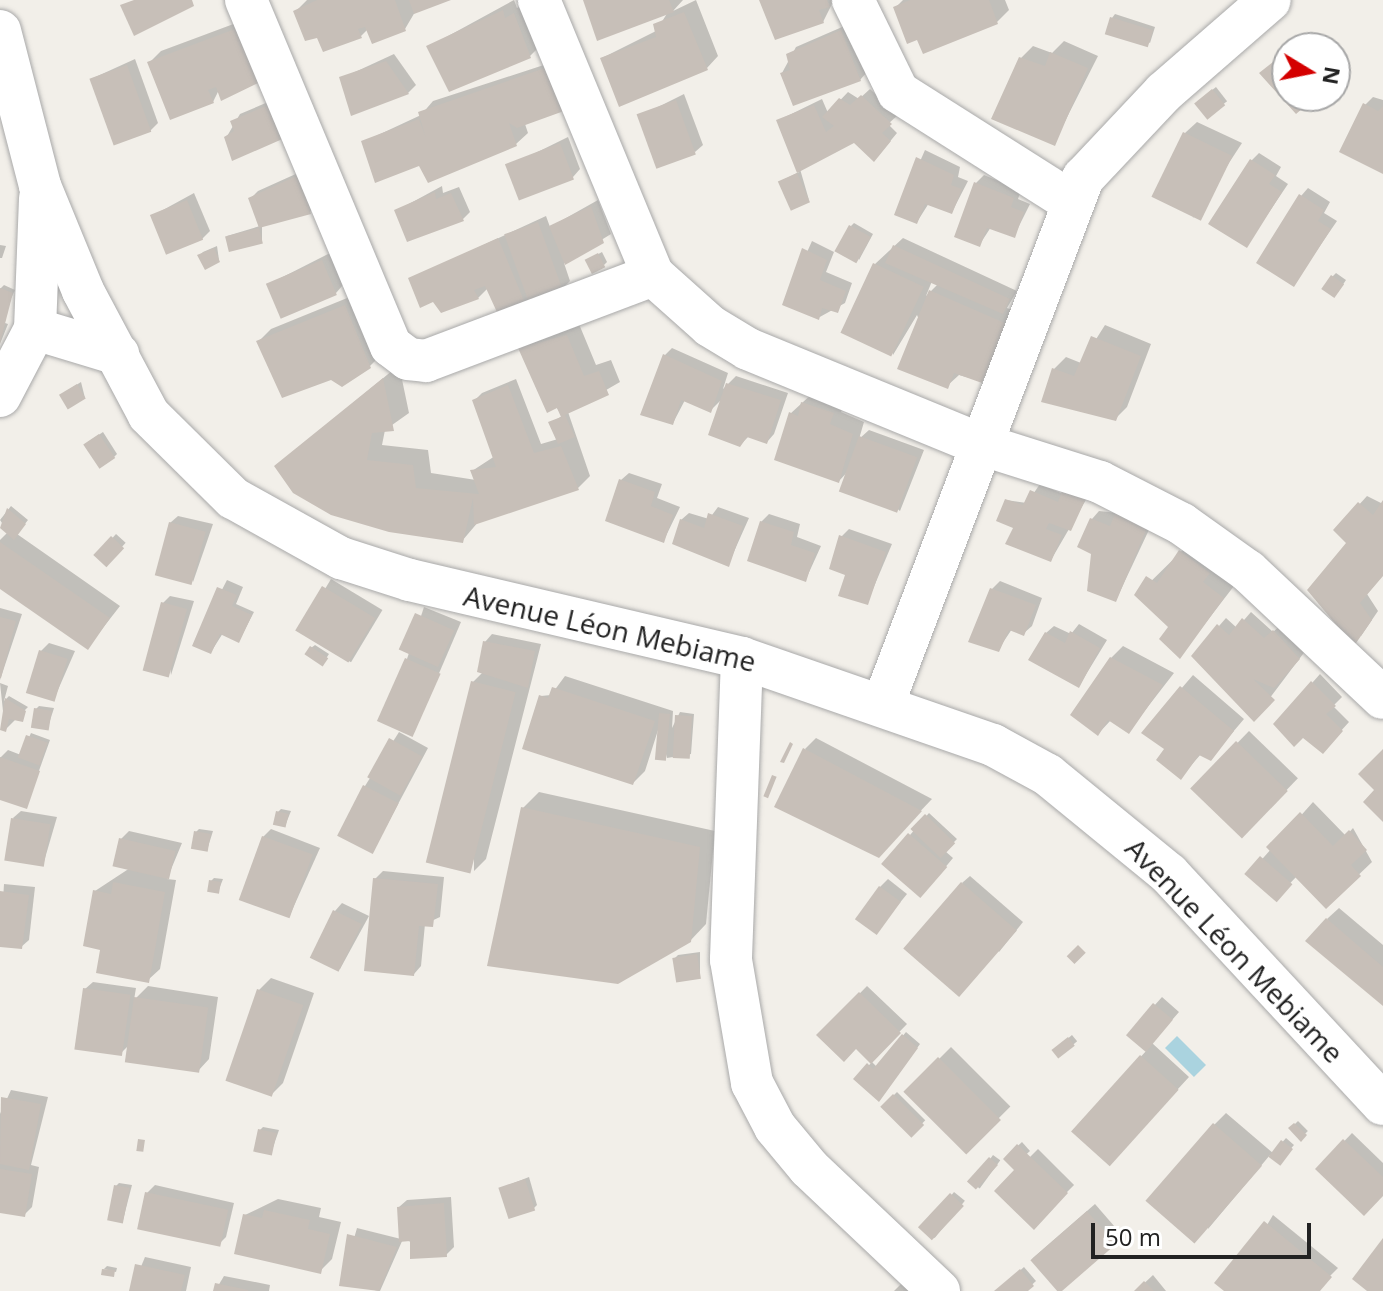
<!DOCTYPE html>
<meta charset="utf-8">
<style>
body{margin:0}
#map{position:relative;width:1383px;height:1291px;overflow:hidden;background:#f2efe9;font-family:"Open Sans",sans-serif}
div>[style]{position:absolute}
.water>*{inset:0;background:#aad3df;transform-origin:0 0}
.shadow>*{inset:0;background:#0003;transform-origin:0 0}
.building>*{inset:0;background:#c7bfb8;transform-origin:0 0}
.roads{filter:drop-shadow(0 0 2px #a9a9a9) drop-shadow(0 0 2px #a9a9a9)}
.minor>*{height:42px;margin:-21px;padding:0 21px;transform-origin:21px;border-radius:21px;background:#fff}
span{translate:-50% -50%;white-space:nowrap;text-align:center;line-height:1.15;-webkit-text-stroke:8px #fff;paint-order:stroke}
.street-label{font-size:28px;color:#222}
.north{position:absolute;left:1271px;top:32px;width:80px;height:80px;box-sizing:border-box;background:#fff;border:2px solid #a7a7a7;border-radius:50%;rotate:100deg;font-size:22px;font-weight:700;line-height:32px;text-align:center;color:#222}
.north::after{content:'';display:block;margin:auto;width:28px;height:36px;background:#d40000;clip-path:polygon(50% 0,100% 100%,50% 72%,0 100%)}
.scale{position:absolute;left:1091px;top:1223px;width:220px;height:36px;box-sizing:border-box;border:4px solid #222;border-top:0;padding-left:10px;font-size:24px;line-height:28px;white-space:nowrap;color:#222;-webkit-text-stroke:6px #fff;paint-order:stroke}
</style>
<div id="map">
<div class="water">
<div style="left:1177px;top:1036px;width:41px;height:17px;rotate:45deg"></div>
</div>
<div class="shadow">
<div style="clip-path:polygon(307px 0,446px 0,415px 12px,405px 29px,368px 29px,361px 36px,318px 35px,296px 11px)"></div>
<div style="clip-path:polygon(514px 0,517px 8px,526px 3px,542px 44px,530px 56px,428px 47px)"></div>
<div style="clip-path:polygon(585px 0,683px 0,673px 11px,696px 0,718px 56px,707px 68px,602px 58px,656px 31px,668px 12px)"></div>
<div style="clip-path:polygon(761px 0,834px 0,823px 22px)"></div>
<div style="clip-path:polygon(903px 0,1005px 0,1009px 10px,997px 22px,918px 37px,896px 7px)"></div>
<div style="clip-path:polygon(1115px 14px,1155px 27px,1150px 43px,1112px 18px)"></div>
<div style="clip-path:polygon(255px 16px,213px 102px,149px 63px,161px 51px)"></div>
<div style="clip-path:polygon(849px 24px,867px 72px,860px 80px,782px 73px,796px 47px)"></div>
<div style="clip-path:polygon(1312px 32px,1330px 48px,1291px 48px)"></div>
<div style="clip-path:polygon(1064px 41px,1098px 56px,1054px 143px,1021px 58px,1033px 46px,1052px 53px)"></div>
<div style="clip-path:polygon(1335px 53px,1349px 66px,1335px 78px)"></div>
<div style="clip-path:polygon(394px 54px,416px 85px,408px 93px,342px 78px)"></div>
<div style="clip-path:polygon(135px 59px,158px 123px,150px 131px,91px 79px)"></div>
<div style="clip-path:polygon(553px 62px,525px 124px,528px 133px,516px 144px,421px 162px,363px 142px,421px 115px,433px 101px)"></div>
<div style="left:1216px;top:87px;width:18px;height:25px;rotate:52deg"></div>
<div style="clip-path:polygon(870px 89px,898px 115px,888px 124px,897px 133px,882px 151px,855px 141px,800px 169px,809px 200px,781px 181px,799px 172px,779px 120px,822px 99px,828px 113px,848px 92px,859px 99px)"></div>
<div style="clip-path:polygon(684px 94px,703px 145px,695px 152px,640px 116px)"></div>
<div style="clip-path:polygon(1373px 97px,1383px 100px,1383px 170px,1365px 105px)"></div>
<div style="clip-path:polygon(275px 99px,294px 127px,226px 138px,240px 114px)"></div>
<div style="clip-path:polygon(1197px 122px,1242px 143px,1193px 218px,1185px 133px)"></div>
<div style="clip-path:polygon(568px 137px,580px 169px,573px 177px,509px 166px)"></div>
<div style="clip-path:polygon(925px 150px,960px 167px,958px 177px,968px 181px,952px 212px,929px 203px,917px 222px,897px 214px)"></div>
<div style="clip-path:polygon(1259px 153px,1281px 167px,1276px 176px,1288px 184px,1247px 245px,1252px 160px)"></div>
<div style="clip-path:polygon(309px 168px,318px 204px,310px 212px,262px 225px,262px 242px,227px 236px,260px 226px,250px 199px,258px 191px)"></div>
<div style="clip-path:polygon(984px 175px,1021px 190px,1018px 199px,1030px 204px,1014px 236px,991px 227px,980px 244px,976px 183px)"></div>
<div style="clip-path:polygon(442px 186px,443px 193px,459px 187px,470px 212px,463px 219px,396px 211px)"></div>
<div style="clip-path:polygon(1308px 188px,1330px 202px,1324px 213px,1337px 221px,1293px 285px,1301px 196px)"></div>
<div style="clip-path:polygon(194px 193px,210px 231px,202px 239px,152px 216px)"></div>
<div style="clip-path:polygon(598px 200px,611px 234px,564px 263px,570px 281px,562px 289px,526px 307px,488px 288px,478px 298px,410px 279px,546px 216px,550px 227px)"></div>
<div style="clip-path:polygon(854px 223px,873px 234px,859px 260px,851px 226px)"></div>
<div style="clip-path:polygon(evenodd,903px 238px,1017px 291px,1007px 308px,1018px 312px,981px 381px,959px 375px,947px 386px,917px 315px,893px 355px,875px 264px,903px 238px,932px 281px,938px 284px,926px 296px,932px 281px)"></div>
<div style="clip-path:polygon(812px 241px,834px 252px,826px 272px,852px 283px,845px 303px,818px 318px,784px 304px)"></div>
<div style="clip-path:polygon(0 245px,6px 246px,2px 258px,0 258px)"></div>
<div style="clip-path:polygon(217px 246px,219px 260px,200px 255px,203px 252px)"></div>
<div style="clip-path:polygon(602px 252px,607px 262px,604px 265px,591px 258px)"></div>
<div style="clip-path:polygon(330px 253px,343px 285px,336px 293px,269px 284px)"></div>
<div style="clip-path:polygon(1336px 273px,1346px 280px,1338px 292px,1332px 277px)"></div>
<div style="clip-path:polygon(4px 285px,15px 290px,0 321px,0 289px)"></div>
<div style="clip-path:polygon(357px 294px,382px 354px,370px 366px,259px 341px,271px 329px)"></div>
<div style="clip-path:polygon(5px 323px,8px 324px,0 344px,0 330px)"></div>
<div style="clip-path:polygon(579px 324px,596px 365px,611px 360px,620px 382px,568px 412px,590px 476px,578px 488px,479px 521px,462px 541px,277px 466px,399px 365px,409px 413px,385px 430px,382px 445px,428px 450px,431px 473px,476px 480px,472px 471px,495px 456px,474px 401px,482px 393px,516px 379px,541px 444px,558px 439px,551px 423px,562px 416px,520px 349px,532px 337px)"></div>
<div style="clip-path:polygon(1105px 325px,1151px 344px,1127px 407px,1115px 419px,1054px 369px,1066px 357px,1081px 363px)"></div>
<div style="clip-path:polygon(672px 348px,728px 373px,723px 389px,736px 376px,788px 393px,774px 434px,767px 442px,749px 436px,740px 445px,723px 398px,710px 411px,685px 400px,673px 423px,665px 355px)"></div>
<div style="clip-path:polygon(81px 382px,85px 398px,65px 392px)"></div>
<div style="clip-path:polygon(815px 391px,845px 401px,841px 412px,864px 422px,859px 439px,869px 430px,924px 450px,900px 511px,851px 468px,839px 481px,790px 414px)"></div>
<div style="clip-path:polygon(103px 432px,117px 454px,114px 457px,88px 442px)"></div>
<div style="clip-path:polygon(629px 473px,662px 484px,657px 498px,680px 507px,664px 540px,621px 480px)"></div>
<div style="clip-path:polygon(1040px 484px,1063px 494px,1094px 486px,1051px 560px,1015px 527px,1006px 500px,1027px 503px)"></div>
<div style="clip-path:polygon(1367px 496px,1383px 504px,1383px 575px,1367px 594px,1378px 611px,1361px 636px,1349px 543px,1336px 530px)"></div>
<div style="clip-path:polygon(11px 506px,28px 520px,17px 534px,120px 606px,88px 647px,0 587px,0 540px,8px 532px,0 520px)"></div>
<div style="clip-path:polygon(718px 507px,749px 518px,728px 565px,681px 520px,689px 513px,709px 519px)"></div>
<div style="clip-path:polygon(1099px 511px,1155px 517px,1116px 600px,1094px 552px,1092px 519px)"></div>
<div style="clip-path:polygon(769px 514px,800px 524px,797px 537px,821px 546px,806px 579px,761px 522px)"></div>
<div style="clip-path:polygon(178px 516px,213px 524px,193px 582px,170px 523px)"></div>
<div style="clip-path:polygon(849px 529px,892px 544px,867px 603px,847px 573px,841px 537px)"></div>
<div style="left:116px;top:534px;width:13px;height:29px;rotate:42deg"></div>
<div style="clip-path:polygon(1193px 540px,1234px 586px,1180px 656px,1171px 627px,1137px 595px)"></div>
<div style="left:331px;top:579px;width:60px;height:61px;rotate:31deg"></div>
<div style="clip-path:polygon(227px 580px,243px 587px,236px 604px,254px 612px,239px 641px,223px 633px,211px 652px,194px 644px)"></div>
<div style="clip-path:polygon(1000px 581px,1042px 598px,1032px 626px,1024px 633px,1012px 629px,998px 650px,992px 589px)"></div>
<div style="clip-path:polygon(170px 596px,194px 601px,171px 675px,163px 603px)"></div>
<div style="clip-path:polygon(424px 607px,461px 622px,413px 734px,407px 659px)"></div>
<div style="clip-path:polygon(0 608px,22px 614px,0 680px)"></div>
<div style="clip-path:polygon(1251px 612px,1273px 632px,1282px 624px,1306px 650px,1254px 719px,1219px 626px,1226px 618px,1237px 628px)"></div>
<div style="clip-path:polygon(1079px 624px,1107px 640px,1079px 686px,1046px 633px,1054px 626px,1071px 634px)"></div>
<div style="clip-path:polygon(492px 634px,541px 644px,486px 859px,474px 871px,473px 682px,483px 672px,485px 642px)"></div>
<div style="clip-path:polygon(49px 643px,75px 651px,54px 699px,41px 651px)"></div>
<div style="clip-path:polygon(315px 645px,329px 654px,325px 660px,311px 648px)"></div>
<div style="clip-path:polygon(1123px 646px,1174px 673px,1129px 731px,1111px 720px,1098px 734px,1111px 658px)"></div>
<div style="clip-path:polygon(1320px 674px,1342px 697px,1333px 706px,1349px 722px,1330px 743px,1276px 724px)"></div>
<div style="clip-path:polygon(1193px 675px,1244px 719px,1210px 759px,1201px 754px,1180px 778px,1167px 749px,1144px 732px)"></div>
<div style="clip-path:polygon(565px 676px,673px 711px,672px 728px,680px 712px,694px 714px,691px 754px,667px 758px,659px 727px,645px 771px,633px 783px,541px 696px,551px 695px)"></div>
<div style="clip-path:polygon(0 683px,8px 686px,4px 701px,9px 696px,28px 707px,5px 730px)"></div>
<div style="clip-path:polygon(39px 706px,54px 708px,47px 730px,36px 709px)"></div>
<div style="left:1249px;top:731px;width:68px;height:80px;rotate:44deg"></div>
<div style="clip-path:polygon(399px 732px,428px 748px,373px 851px,365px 786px)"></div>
<div style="clip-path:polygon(31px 733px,50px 740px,26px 807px,0 798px,0 758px,8px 750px,21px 755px)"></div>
<div style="clip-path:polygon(816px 738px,932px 799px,890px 843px,805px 749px)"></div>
<div style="clip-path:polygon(539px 792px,715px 831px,706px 924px,690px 941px,523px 808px)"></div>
<div style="clip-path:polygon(1313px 802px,1346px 836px,1353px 828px,1372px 862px,1326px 906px,1297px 876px,1275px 899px,1248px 875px)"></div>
<div style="clip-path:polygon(281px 809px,291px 811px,285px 826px,278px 812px)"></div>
<div style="clip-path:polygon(21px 811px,57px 817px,43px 865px,13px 818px)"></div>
<div style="clip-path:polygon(929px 813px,957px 839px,945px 851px,953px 858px,928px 888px,910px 835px)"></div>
<div style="clip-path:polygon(199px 829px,213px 831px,207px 850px,196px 832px)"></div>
<div style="clip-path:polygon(271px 829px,320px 848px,289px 917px,263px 837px)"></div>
<div style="clip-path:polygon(129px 831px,182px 843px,167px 879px,176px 880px,160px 969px,148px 980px,102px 948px,95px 891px,130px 868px,121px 839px)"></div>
<div style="clip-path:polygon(383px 871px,444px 877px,440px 917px,425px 924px,421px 966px,414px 974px,375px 879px)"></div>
<div style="clip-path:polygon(970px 876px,1023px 922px,999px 952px,962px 883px)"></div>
<div style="clip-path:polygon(214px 878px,223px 879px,218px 892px,211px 881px)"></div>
<div style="clip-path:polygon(888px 879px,907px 894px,876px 932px,880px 887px)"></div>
<div style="clip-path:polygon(4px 884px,35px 887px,29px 940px,21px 947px,0 945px)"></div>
<div style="clip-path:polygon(342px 903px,369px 916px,340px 969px,335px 911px)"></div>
<div style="clip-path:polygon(1339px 908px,1383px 945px,1383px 1003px,1327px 919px)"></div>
<div style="clip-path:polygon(700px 952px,700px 977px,674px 959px,678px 955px)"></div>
<div style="clip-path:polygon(271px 978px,314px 993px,283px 1083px,271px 1095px,259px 990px)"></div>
<div style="clip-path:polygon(93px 982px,136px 988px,134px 1000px,148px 986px,218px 997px,209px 1059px,198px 1071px,129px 1045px,120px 1054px,85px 989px)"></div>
<div style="clip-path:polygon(867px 986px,907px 1024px,871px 1061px,877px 1067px,906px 1032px,920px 1044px,882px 1096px,856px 1079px,872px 1062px,856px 1047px,819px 1035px)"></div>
<div style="clip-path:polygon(1162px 997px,1179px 1012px,1152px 1043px,1189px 1077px,1121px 1151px,1073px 1130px,1147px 1050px,1129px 1034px)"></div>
<div style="left:1072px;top:1035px;width:8px;height:23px;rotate:50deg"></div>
<div style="left:951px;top:1047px;width:84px;height:63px;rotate:45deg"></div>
<div style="clip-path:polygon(11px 1090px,48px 1097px,31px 1165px,39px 1167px,32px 1207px,24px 1215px,0 1211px,0 1114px)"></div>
<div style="left:897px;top:1092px;width:40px;height:21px;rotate:45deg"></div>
<div style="clip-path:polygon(1226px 1113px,1273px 1153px,1286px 1138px,1294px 1145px,1279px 1162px,1270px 1155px,1208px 1229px,1214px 1125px)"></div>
<div style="left:1298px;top:1121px;width:14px;height:10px;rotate:45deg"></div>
<div style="clip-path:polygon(263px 1127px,279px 1130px,271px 1153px,260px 1130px)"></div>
<div style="clip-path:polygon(1352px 1133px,1383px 1163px,1383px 1193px,1318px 1169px)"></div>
<div style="left:1022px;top:1142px;width:12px;height:23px;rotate:48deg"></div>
<div style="left:1038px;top:1149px;width:51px;height:59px;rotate:45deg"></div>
<div style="left:993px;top:1155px;width:9px;height:35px;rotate:36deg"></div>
<div style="clip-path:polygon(529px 1177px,537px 1205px,534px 1208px,501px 1188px)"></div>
<div style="clip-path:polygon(119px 1183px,132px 1185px,123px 1220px,116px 1186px)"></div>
<div style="clip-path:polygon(155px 1185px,234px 1203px,226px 1237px,219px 1244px,147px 1193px)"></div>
<div style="left:954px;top:1192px;width:14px;height:48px;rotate:39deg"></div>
<div style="clip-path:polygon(451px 1197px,454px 1247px,446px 1255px,403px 1239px,380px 1291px,341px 1284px,357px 1228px,401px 1239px,399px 1207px,407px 1200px)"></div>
<div style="clip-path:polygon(278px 1199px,321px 1208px,319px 1217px,341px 1222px,332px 1259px,320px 1271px,245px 1215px)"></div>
<div style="left:1095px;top:1204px;width:41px;height:83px;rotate:49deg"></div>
<div style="clip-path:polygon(1273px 1215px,1338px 1268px,1315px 1291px,1227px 1291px)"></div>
<div style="clip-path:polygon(145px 1257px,191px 1267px,186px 1291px,131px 1291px)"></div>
<div style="clip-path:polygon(107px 1266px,117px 1268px,116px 1272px,104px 1269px)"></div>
<div style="clip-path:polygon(1024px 1267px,1036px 1281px,1025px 1291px,997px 1291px)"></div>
<div style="clip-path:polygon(910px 1275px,926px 1291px,894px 1291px)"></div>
<div style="clip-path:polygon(1153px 1275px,1166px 1291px,1136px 1291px)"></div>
<div style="clip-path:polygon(224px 1276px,270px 1285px,269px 1291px,215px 1291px)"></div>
</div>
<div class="building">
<div style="clip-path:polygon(134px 0,192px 0,194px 6px,134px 36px,120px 5px)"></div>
<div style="clip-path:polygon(317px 0,395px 0,406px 31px,372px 44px,365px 27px,358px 29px,362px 38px,323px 52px,317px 38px,305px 41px,293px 11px)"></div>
<div style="clip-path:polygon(409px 0,451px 0,414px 14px)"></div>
<div style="clip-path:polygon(583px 0,669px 0,674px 12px,597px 41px)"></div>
<div style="clip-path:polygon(759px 0,827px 0,830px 7px,819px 10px,824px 23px,775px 40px)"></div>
<div style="clip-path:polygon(910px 0,989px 0,998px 24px,923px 54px,917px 40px,907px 44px,893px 7px)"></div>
<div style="clip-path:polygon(503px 10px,505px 18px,514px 13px,531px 58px,449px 92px,426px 46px)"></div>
<div style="clip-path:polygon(684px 12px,708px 70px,619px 107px,600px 58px,656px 37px,653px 24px)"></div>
<div style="left:1110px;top:17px;width:45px;height:18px;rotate:17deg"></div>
<div style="clip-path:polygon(243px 26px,264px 80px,221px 101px,216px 87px,208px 90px,214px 103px,170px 120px,147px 62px)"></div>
<div style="clip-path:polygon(841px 30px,861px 81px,793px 106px,780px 73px,790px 70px,786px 54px)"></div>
<div style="clip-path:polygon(1303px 38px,1310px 48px,1290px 48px)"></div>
<div style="clip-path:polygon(1287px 51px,1287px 96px,1317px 96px,1296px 114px,1259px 73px)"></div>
<div style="clip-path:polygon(1050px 52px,1088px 68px,1055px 146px,991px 119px,1019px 57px,1045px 66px)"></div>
<div style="clip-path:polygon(386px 61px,409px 94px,351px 116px,339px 77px)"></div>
<div style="left:127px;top:65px;width:71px;height:40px;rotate:70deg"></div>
<div style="clip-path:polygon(545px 68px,564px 111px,517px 128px,509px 123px,517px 146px,428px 183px,419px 166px,375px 183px,361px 141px,419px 119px,426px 138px,418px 112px)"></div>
<div style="left:1212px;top:89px;width:21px;height:23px;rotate:51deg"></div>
<div style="clip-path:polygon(861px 95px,892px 124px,882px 133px,891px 141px,874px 162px,854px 143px,797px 173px,776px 120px,814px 105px,826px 132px,834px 126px,822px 117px,839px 98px,850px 105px)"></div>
<div style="left:676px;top:100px;width:58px;height:42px;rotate:70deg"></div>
<div style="clip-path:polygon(1363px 103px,1378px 111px,1383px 106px,1383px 174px,1339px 152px)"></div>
<div style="clip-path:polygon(266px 106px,279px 114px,287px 137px,232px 161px,224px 137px,234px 131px,230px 121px)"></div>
<div style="left:1183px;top:132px;width:55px;height:72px;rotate:26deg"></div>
<div style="left:560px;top:143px;width:39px;height:59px;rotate:69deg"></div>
<div style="clip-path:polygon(916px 157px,954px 175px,951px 185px,962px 189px,952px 214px,925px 204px,917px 224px,894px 215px)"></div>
<div style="clip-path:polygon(1250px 159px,1275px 175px,1269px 184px,1282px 192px,1247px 248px,1208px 224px)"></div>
<div style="left:797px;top:173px;width:32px;height:21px;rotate:66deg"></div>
<div style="clip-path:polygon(301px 174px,311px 214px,259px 228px,248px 198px)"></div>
<div style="clip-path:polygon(974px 182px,1014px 198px,1011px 207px,1024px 212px,1015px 238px,987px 228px,980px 247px,954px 237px)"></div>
<div style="clip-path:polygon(435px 192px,436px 199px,451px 193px,464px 221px,407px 242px,394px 210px)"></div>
<div style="clip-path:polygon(1299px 194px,1324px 210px,1318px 221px,1331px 229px,1294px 287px,1256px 263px)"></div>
<div style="left:187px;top:200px;width:43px;height:40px;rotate:68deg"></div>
<div style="clip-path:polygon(591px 206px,604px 243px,565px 265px,549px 226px)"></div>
<div style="left:538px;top:222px;width:72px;height:36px;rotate:70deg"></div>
<div style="left:849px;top:225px;width:25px;height:30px;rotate:29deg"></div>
<div style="left:259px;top:228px;width:16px;height:35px;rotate:76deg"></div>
<div style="clip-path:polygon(498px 238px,527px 308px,501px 321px,485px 286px,474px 290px,479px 299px,441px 313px,433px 302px,420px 308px,408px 278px)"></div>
<div style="clip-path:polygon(893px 245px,1010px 299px,1003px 314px,885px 263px)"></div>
<div style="clip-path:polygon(214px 248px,220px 262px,205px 270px,197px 255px)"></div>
<div style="clip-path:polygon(802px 248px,827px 260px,820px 280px,846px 291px,838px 313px,822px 308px,819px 320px,782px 305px)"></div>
<div style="left:598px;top:253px;width:16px;height:15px;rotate:63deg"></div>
<div style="left:322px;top:260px;width:38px;height:61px;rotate:67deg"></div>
<div style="left:873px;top:263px;width:56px;height:77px;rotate:25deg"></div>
<div style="left:1331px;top:275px;width:16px;height:17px;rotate:35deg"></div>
<div style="clip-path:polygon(0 288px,13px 293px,0 343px)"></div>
<div style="clip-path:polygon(929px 290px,1007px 324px,982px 383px,954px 373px,948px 389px,897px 369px)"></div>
<div style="clip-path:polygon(345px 305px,371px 368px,342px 387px,331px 380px,282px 398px,256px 341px)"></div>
<div style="clip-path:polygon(567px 335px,584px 376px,599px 371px,609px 395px,565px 415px,575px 437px,558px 444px,548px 422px,561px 417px,557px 408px,547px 413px,518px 348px)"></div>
<div style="clip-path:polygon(1091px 336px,1141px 356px,1116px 421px,1041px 402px,1052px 368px,1074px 376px)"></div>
<div style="clip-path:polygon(663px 354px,722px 381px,711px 413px,681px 400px,673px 425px,640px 415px)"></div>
<div style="clip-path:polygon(383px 378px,394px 431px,372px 433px,367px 460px,413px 465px,416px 488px,479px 494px,470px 470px,496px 467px,472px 400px,508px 385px,534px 453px,561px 446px,579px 490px,474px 525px,473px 498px,463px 543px,389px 532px,331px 515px,293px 493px,274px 466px)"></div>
<div style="clip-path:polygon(726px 383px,781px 400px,767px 444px,747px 437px,740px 447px,708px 435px)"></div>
<div style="left:77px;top:384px;width:17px;height:21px;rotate:59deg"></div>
<div style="clip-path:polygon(801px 402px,834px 413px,830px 424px,853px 434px,839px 483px,774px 460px,789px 412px,798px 416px)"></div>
<div style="left:99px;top:434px;width:29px;height:19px;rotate:56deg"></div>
<div style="left:859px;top:436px;width:62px;height:59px;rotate:20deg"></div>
<div style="clip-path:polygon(619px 479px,655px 492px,651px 506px,673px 515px,664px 543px,605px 521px)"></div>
<div style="clip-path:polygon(1065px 483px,1088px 494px,1071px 531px,1049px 523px,1046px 529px,1062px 535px,1051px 562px,1005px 544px,1013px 528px,996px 521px,1005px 499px,1023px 505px,1030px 490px,1058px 502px)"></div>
<div style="clip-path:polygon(1383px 500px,1383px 576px,1360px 603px,1372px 620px,1354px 646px,1307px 590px,1346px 543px,1333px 530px,1358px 502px,1373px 515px)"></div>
<div style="clip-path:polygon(7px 508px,26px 524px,14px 540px,0 528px)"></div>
<div style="clip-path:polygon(1117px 510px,1148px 525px,1116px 602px,1087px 591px,1091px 554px,1077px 547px,1090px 518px,1110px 526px)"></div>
<div style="clip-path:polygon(708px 513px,743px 526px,729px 567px,672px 544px,680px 519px,704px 528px)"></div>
<div style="clip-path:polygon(760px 521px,794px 532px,791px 545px,815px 553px,806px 582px,747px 561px)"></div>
<div style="left:169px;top:522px;width:38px;height:55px;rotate:15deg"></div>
<div style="clip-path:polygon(839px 535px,886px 552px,868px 605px,838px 596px,845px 575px,829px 569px)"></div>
<div style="left:111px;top:536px;width:18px;height:26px;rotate:43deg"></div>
<div style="clip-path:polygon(0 542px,110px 618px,88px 650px,0 589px)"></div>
<div style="clip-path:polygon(1179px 550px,1210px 573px,1203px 582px,1224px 598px,1180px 659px,1159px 639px,1168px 627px,1134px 595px,1146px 576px,1157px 583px)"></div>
<div style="left:322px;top:586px;width:62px;height:52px;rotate:31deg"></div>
<div style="clip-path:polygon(217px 587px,237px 595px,232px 606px,252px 615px,239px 643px,220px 634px,211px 654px,192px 646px)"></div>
<div style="clip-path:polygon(990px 588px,1036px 605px,1024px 636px,1009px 630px,999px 652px,968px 642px)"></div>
<div style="left:161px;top:602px;width:27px;height:71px;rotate:15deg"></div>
<div style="left:415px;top:613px;width:43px;height:40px;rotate:24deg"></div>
<div style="clip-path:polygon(0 617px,16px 621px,1px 678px,0 678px)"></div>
<div style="clip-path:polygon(1242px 618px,1264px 638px,1273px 630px,1300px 659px,1274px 688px,1253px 679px,1275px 700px,1254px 722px,1191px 656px,1217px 624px,1229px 635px)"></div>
<div style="clip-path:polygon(1070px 631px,1100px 648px,1079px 688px,1028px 660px,1045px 632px,1065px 643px)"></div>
<div style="clip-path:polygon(483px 641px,535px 651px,528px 688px,477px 672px)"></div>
<div style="left:310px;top:646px;width:22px;height:10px;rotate:34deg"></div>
<div style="left:39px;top:650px;width:30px;height:45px;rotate:17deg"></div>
<div style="clip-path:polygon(1110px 657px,1163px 685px,1129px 734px,1108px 720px,1098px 736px,1070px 715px)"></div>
<div style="left:405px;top:658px;width:39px;height:69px;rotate:24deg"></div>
<div style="left:471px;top:681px;width:46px;height:187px;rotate:14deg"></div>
<div style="clip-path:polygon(1311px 681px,1336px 706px,1326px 714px,1343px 731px,1323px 754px,1303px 738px,1294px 747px,1273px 724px)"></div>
<div style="clip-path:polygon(1180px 686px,1234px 731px,1211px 761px,1199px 755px,1181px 780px,1156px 760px,1164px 749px,1141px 733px)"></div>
<div style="clip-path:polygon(552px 687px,655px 721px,633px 785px,522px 749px,539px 695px,548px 698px)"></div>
<div style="clip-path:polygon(5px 698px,26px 711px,23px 722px,9px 719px,6px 732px,0 730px)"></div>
<div style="left:34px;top:708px;width:18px;height:20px;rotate:9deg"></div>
<div style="left:659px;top:713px;width:11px;height:47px;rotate:5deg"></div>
<div style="left:675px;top:715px;width:17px;height:43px;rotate:3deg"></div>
<div style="left:26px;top:735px;width:23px;height:24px;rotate:20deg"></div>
<div style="left:389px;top:738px;width:38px;height:45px;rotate:29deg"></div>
<div style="left:1236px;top:741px;width:72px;height:66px;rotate:44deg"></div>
<div style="clip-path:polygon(790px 742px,793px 744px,784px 763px,780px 762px)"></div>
<div style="clip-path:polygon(803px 748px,922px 811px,879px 858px,774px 807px)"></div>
<div style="clip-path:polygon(1383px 749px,1383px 822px,1363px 802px,1374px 790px,1358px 774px)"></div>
<div style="clip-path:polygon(0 757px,40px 771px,27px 809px,0 800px)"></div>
<div style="left:772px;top:775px;width:5px;height:23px;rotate:22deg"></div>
<div style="left:363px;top:785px;width:40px;height:57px;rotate:27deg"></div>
<div style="clip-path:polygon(521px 807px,700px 847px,691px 942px,618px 984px,487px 966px)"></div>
<div style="left:276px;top:811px;width:13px;height:14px;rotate:13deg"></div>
<div style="clip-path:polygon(1300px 812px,1333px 846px,1349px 830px,1367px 850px,1351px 865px,1361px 876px,1326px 909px,1266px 847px)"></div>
<div style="left:925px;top:814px;width:42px;height:21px;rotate:44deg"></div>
<div style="left:11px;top:818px;width:40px;height:43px;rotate:9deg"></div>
<div style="left:194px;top:831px;width:17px;height:18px;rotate:10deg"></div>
<div style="left:908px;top:833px;width:52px;height:41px;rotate:41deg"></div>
<div style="left:262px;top:836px;width:54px;height:68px;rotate:20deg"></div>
<div style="left:119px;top:838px;width:58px;height:29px;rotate:13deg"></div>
<div style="left:1260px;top:856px;width:43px;height:24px;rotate:41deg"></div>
<div style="clip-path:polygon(373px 878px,438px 884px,433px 927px,419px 926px,414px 976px,364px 971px)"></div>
<div style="left:209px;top:880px;width:12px;height:12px;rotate:9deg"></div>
<div style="clip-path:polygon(113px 882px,165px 892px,149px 983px,96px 973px,100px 950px,83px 946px,93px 890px,111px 894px)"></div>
<div style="left:961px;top:882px;width:74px;height:88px;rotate:41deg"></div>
<div style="left:879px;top:886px;width:27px;height:41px;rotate:36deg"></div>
<div style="clip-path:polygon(0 891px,29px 895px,22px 949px,0 947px)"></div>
<div style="left:333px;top:910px;width:32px;height:53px;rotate:26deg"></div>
<div style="clip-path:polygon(1326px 918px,1383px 967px,1383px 1006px,1305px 941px)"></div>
<div style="left:1078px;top:945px;width:11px;height:16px;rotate:45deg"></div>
<div style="left:697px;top:954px;width:25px;height:25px;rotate:81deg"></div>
<div style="left:83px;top:988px;width:48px;height:62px;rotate:8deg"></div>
<div style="left:257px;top:989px;width:49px;height:97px;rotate:19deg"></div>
<div style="clip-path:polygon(859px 992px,901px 1033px,871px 1064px,856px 1049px,844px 1062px,816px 1035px)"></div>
<div style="left:134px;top:997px;width:75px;height:66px;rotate:8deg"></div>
<div style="left:1153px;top:1003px;width:26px;height:42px;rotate:40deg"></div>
<div style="clip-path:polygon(902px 1034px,918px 1048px,879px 1102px,853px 1079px,867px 1063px,873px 1069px)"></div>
<div style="left:1068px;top:1037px;width:11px;height:21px;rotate:52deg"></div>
<div style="left:1140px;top:1055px;width:52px;height:103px;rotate:42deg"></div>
<div style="left:938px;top:1057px;width:89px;height:49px;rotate:45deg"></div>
<div style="left:893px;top:1094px;width:44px;height:18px;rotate:45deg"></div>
<div style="clip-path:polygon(1px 1097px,41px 1104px,29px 1170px,0 1164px)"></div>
<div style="left:1213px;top:1123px;width:65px;height:103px;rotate:41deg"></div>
<div style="clip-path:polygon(1294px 1123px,1307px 1135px,1301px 1142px,1288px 1128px)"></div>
<div style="left:258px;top:1129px;width:19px;height:23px;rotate:12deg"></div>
<div style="left:138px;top:1139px;width:7px;height:12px;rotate:8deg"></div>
<div style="clip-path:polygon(1343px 1139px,1383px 1177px,1383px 1196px,1364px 1216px,1315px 1169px)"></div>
<div style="left:1281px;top:1140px;width:15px;height:21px;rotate:37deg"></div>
<div style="clip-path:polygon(1017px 1144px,1068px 1193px,1034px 1230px,994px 1191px,1014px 1170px,1003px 1159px)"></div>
<div style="left:989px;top:1157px;width:12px;height:33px;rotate:42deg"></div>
<div style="clip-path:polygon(0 1169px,32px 1174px,25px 1217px,0 1213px)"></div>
<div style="left:525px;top:1179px;width:33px;height:28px;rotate:72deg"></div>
<div style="left:114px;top:1185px;width:16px;height:36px;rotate:11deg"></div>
<div style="left:145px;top:1192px;width:85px;height:38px;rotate:12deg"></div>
<div style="left:950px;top:1193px;width:19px;height:47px;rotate:43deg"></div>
<div style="clip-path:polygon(444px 1203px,447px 1257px,410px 1259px,410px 1241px,399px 1242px,397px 1207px)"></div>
<div style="clip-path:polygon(264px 1210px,310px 1220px,308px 1229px,330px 1234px,321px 1274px,234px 1254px,243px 1214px,262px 1218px)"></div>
<div style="left:1087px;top:1211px;width:44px;height:75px;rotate:49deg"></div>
<div style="clip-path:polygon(1264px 1221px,1332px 1277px,1320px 1291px,1224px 1291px,1214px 1283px)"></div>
<div style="clip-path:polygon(347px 1234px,397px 1247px,379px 1291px,339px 1286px)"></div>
<div style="clip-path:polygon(1383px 1238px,1383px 1291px,1367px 1291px,1352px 1279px)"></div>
<div style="clip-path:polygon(135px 1264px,185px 1275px,181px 1291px,129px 1291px)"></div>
<div style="clip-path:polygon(102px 1269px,115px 1270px,114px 1277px,101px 1275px)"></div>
<div style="clip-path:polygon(1020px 1269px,1034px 1286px,1028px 1291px,994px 1291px)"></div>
<div style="clip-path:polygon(1144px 1281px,1154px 1291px,1134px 1291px)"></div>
<div style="clip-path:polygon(215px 1283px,248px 1290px,248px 1291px,213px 1291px)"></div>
</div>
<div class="roads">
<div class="minor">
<div style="left:246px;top:0;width:375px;rotate:67.3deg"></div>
<div style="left:391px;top:346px;width:21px;rotate:37deg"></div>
<div style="left:408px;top:359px;width:18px;rotate:6deg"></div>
<div style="left:426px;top:361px;width:243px;rotate:-20.7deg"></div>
<div style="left:539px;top:0;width:298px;rotate:67.5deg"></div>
<div style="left:653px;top:275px;width:76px;rotate:41.8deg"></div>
<div style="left:710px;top:326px;width:44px;rotate:31.2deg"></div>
<div style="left:748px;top:349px;width:251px;rotate:22.3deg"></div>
<div style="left:980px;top:444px;width:126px;rotate:17.6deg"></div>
<div style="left:1100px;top:482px;width:92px;rotate:27.1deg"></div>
<div style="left:1182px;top:524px;width:81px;rotate:35.5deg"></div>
<div style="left:1248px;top:571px;width:185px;rotate:43.3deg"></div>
<div style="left:853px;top:0;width:102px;rotate:63.9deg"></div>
<div style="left:898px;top:92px;width:205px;rotate:32.4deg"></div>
<div style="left:0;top:31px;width:160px;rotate:75.5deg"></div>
<div style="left:40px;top:186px;width:113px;rotate:67.7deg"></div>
<div style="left:83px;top:291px;width:140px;rotate:62deg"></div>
<div style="left:149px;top:415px;width:118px;rotate:44.7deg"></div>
<div style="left:233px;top:498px;width:124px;rotate:29.1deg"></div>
<div style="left:341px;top:558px;width:72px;rotate:17.7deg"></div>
<div style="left:410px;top:580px;width:341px;rotate:13.2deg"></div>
<div style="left:742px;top:658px;width:266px;rotate:19.1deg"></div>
<div style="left:993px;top:745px;width:63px;rotate:28.6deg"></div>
<div style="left:1048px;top:775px;width:156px;rotate:39.3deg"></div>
<div style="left:1169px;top:874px;width:314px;rotate:47.1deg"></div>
<div style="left:35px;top:329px;width:87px;rotate:16.8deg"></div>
<div style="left:0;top:396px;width:76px;rotate:-62.4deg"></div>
<div style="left:35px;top:329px;width:131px;rotate:-87.8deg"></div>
<div style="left:742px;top:658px;width:302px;rotate:92.1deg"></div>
<div style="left:731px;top:960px;width:125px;rotate:80.3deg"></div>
<div style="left:752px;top:1083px;width:50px;rotate:62.4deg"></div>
<div style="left:775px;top:1127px;width:53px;rotate:50.3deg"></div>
<div style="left:809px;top:1168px;width:179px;rotate:43.4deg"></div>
<div style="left:884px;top:702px;width:561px;rotate:-69.2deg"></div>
<div style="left:1083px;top:178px;width:118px;rotate:-46.7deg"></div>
<div style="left:1164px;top:92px;width:140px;rotate:-41deg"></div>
</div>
</div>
<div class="street-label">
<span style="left:610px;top:628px;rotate:13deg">Avenue Léon Mebiame</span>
<span style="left:1235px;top:950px;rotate:46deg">Avenue Léon Mebiame</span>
</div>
<div class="north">N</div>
<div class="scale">50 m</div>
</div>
